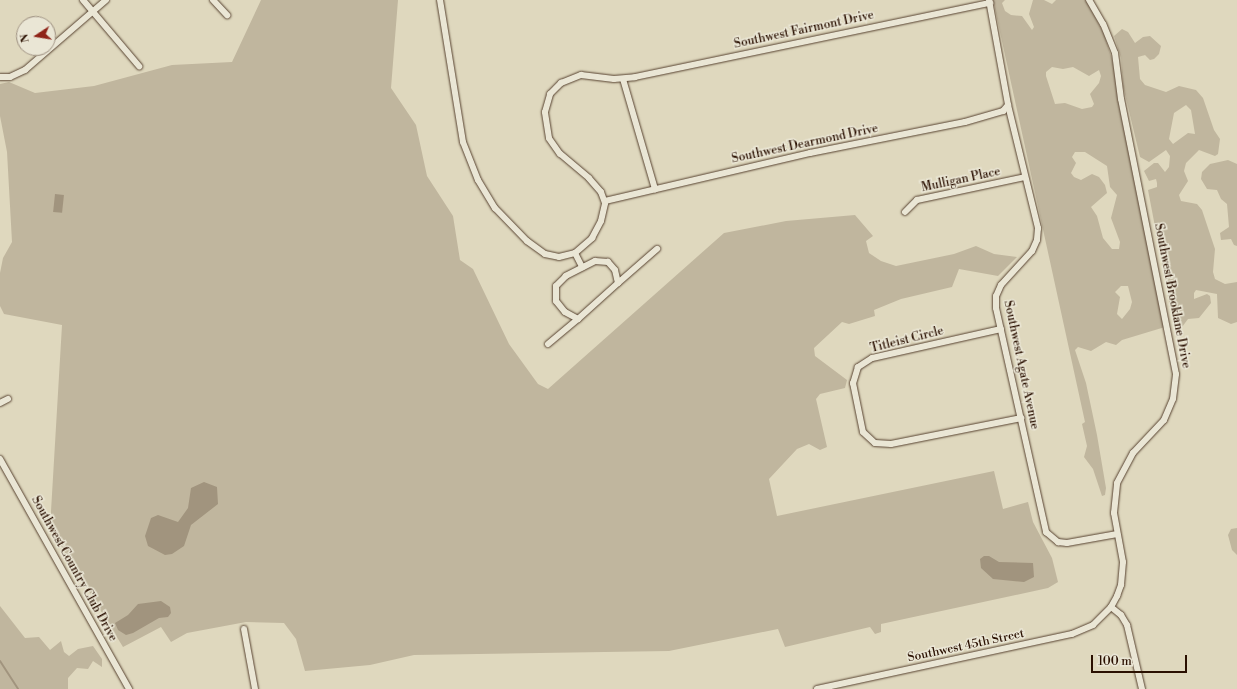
<!DOCTYPE html>
<style>
body{margin:0}
#map{position:relative;width:1237px;height:689px;overflow:hidden;background:#dfd8be;font-family:"Libre Bodoni",serif}
div>[style]{position:absolute}
.green>*{inset:0;background:#c0b69e}
.water>*{inset:0;background:#a1947e;transform-origin:0 0}
.stream>*{height:2px;margin:-1px;padding:0 1px;transform-origin:1px;border-radius:1px;background:#a1947e}
.roads{filter:drop-shadow(0 0 1px #574230) drop-shadow(0 0 1px #574230)}
.minor>*{height:6px;margin:-3px;padding:0 3px;transform-origin:3px;border-radius:3px;background:#eae6d5}
span{translate:-50% -50%;white-space:nowrap;text-align:center;line-height:1.15;-webkit-text-stroke:3px #eae6d5;paint-order:stroke}
.street-label{font-size:12px;color:#2a1001}
.north{position:absolute;left:16px;top:16px;width:40px;height:40px;box-sizing:border-box;background:#eae6d5;border:1px solid #9d9080;border-radius:50%;rotate:258deg;font-size:11px;font-weight:700;line-height:16px;text-align:center;color:#2a1001}
.north::after{content:'';display:block;margin:auto;width:14px;height:18px;background:#8f2418;clip-path:polygon(50% 0,100% 100%,50% 72%,0 100%)}
.scale{position:absolute;left:1091px;top:655px;width:96px;height:18px;box-sizing:border-box;border:2px solid #2a1001;border-top:0;padding-left:5px;font-size:12px;line-height:14px;white-space:nowrap;color:#2a1001;-webkit-text-stroke:3px #eae6d5;paint-order:stroke}
</style>
<div id="map">
<div class="green">
<div style="clip-path:polygon(261px 0,398px 0,391px 88px,416px 125px,427px 176px,453px 216px,460px 260px,473px 269px,509px 344px,538px 384px,548px 389px,724px 233px,786px 221px,855px 215px,873px 236px,866px 241px,869px 253px,881px 261px,896px 266px,954px 254px,976px 246px,994px 254px,1017px 257px,998px 276px,959px 269px,952px 287px,901px 299px,874px 310px,875px 316px,849px 324px,842px 322px,814px 348px,815px 356px,847px 380px,845px 388px,820px 394px,816px 399px,827px 447px,820px 450px,809px 444px,797px 449px,769px 479px,777px 516px,994px 471px,1003px 509px,1028px 502px,1033px 522px,1052px 558px,1058px 582px,1048px 588px,881px 624px,881px 632px,875px 634px,870px 627px,785px 647px,778px 629px,669px 651px,414px 655px,370px 665px,305px 671px,296px 639px,284px 623px,246px 622px,187px 633px,171px 642px,161px 627px,123px 647px,50px 528px,62px 325px,4px 314px,0 306px,0 273px,3px 258px,12px 242px,7px 152px,0 116px,0 84px,9px 82px,35px 93px,94px 86px,172px 65px,232px 62px)"></div>
<div style="clip-path:polygon(evenodd,993px 0,1005px 0,1002px 3px,1005px 11px,1011px 15px,1022px 16px,1032px 30px,1034px 27px,1029px 14px,1033px 0,1044px 0,1052px 4px,1056px 0,1086px 0,1104px 34px,1112px 59px,1165px 327px,1122px 340px,1116px 345px,1106px 342px,1091px 351px,1078px 347px,1075px 350px,1086px 383px,1097px 435px,1106px 488px,1105px 495px,1102px 496px,1093px 469px,1084px 457px,1087px 446px,1082px 424px,1085px 422px,993px 0,1052px 67px,1063px 69px,1073px 67px,1089px 76px,1099px 70px,1101px 76px,1099px 83px,1090px 94px,1094px 104px,1092px 107px,1082px 109px,1065px 103px,1055px 104px,1046px 76px,1046px 72px,1052px 67px,993px 0,1075px 152px,1085px 152px,1107px 166px,1110px 187px,1117px 195px,1111px 218px,1120px 242px,1119px 249px,1112px 249px,1103px 238px,1097px 216px,1091px 207px,1107px 193px,1105px 185px,1099px 177px,1092px 174px,1081px 180px,1074px 177px,1071px 173px,1076px 163px,1072px 157px,1075px 152px,993px 0,1121px 286px,1128px 286px,1132px 302px,1130px 309px,1122px 319px,1117px 314px,1120px 297px,1115px 292px,1121px 286px)"></div>
<div style="clip-path:polygon(evenodd,1122px 29px,1128px 32px,1135px 43px,1143px 37px,1150px 36px,1161px 46px,1159px 54px,1154px 59px,1150px 60px,1145px 55px,1138px 57px,1140px 79px,1145px 85px,1166px 92px,1179px 86px,1196px 90px,1203px 98px,1214px 130px,1220px 139px,1218px 154px,1215px 156px,1199px 150px,1186px 163px,1184px 171px,1188px 181px,1179px 195px,1181px 201px,1197px 204px,1202px 210px,1215px 249px,1213px 272px,1215px 279px,1225px 284px,1237px 282px,1237px 322px,1231px 324px,1218px 318px,1217px 294px,1196px 290px,1194px 293px,1194px 299px,1207px 294px,1210px 296px,1211px 303px,1199px 318px,1188px 319px,1182px 327px,1175px 330px,1174px 326px,1148px 190px,1157px 187px,1157px 183px,1156px 179px,1149px 181px,1144px 171px,1154px 163px,1158px 163px,1165px 172px,1169px 167px,1170px 156px,1166px 150px,1149px 162px,1140px 157px,1123px 86px,1121px 58px,1114px 36px,1122px 29px,1186px 105px,1191px 110px,1195px 134px,1188px 133px,1173px 144px,1169px 139px,1174px 113px,1186px 105px)"></div>
<div style="clip-path:polygon(1228px 160px,1237px 164px,1237px 246px,1234px 245px,1231px 239px,1221px 240px,1220px 233px,1229px 227px,1227px 204px,1221px 199px,1217px 190px,1207px 189px,1201px 179px,1202px 172px,1210px 164px)"></div>
<div style="clip-path:polygon(1237px 528px,1237px 555px,1232px 550px,1228px 535px,1231px 529px)"></div>
<div style="clip-path:polygon(0 606px,25px 638px,39px 637px,50px 650px,61px 641px,64px 652px,69px 656px,78px 649px,93px 646px,102px 659px,102px 667px,93px 661px,88px 669px,77px 668px,68px 678px,68px 689px,0 689px)"></div>
</div>
<div class="water">
<div style="left:55px;top:194px;width:9px;height:18px;rotate:6deg"></div>
<div style="clip-path:polygon(204px 482px,217px 487px,218px 504px,191px 525px,184px 546px,172px 554px,165px 555px,148px 546px,145px 536px,151px 518px,158px 515px,178px 522px,188px 508px,191px 488px)"></div>
<div style="clip-path:polygon(984px 556px,989px 556px,999px 562px,1033px 563px,1034px 577px,1024px 582px,993px 579px,981px 568px,980px 559px)"></div>
<div style="clip-path:polygon(161px 601px,170px 607px,171px 613px,168px 617px,159px 618px,133px 633px,126px 635px,118px 630px,115px 623px,128px 615px,138px 604px)"></div>
</div>
<div class="stream">
<div style="left:0;top:661px;width:33px;rotate:57deg"></div>
</div>
<div class="roads">
<div class="minor">
<div style="left:83px;top:0;width:87px;rotate:49.7deg"></div>
<div style="left:213px;top:0;width:21px;rotate:47deg"></div>
<div style="left:440px;top:0;width:144px;rotate:80.8deg"></div>
<div style="left:463px;top:142px;width:41px;rotate:68.5deg"></div>
<div style="left:478px;top:180px;width:33px;rotate:59deg"></div>
<div style="left:495px;top:208px;width:46px;rotate:45.9deg"></div>
<div style="left:527px;top:241px;width:22px;rotate:36deg"></div>
<div style="left:545px;top:254px;width:14px;rotate:12deg"></div>
<div style="left:559px;top:257px;width:16px;rotate:-14deg"></div>
<div style="left:575px;top:253px;width:23px;rotate:-41deg"></div>
<div style="left:592px;top:238px;width:19px;rotate:-62deg"></div>
<div style="left:601px;top:221px;width:18px;rotate:-77deg"></div>
<div style="left:605px;top:203px;width:12px;rotate:-110deg"></div>
<div style="left:601px;top:192px;width:18px;rotate:-131deg"></div>
<div style="left:589px;top:178px;width:38px;rotate:-140deg"></div>
<div style="left:560px;top:154px;width:19px;rotate:-125deg"></div>
<div style="left:549px;top:138px;width:26px;rotate:-99deg"></div>
<div style="left:545px;top:112px;width:19px;rotate:-74deg"></div>
<div style="left:550px;top:94px;width:16px;rotate:-45deg"></div>
<div style="left:561px;top:83px;width:22px;rotate:-22deg"></div>
<div style="left:581px;top:75px;width:33px;rotate:7deg"></div>
<div style="left:614px;top:79px;width:21px;rotate:-5deg"></div>
<div style="left:635px;top:77px;width:363px;rotate:-11.8deg"></div>
<div style="left:989px;top:0;width:107px;rotate:79.7deg"></div>
<div style="left:1008px;top:105px;width:127px;rotate:76.3deg"></div>
<div style="left:1038px;top:228px;width:12px;rotate:95deg"></div>
<div style="left:1037px;top:240px;width:12px;rotate:114deg"></div>
<div style="left:1032px;top:251px;width:46px;rotate:132.4deg"></div>
<div style="left:1001px;top:285px;width:12px;rotate:114deg"></div>
<div style="left:996px;top:296px;width:12px;rotate:90deg"></div>
<div style="left:996px;top:308px;width:230px;rotate:77.4deg"></div>
<div style="left:1046px;top:532px;width:16px;rotate:40deg"></div>
<div style="left:1058px;top:542px;width:9px;rotate:6deg"></div>
<div style="left:1067px;top:543px;width:51px;rotate:-10.2deg"></div>
<div style="left:0;top:77px;width:10px"></div>
<div style="left:10px;top:77px;width:17px;rotate:-25deg"></div>
<div style="left:25px;top:70px;width:107px;rotate:-40.8deg"></div>
<div style="left:623px;top:79px;width:115px;rotate:73.8deg"></div>
<div style="left:605px;top:201px;width:211px;rotate:-13.2deg"></div>
<div style="left:810px;top:153px;width:158px;rotate:-11.3deg"></div>
<div style="left:965px;top:122px;width:40px;rotate:-16deg"></div>
<div style="left:1003px;top:111px;width:8px;rotate:-50deg"></div>
<div style="left:905px;top:212px;width:17px;rotate:-45deg"></div>
<div style="left:917px;top:200px;width:110px;rotate:-12deg"></div>
<div style="left:575px;top:253px;width:16px;rotate:63deg"></div>
<div style="left:618px;top:283px;width:52px;rotate:-41.1deg"></div>
<div style="left:1001px;top:329px;width:132px;rotate:167.3deg"></div>
<div style="left:872px;top:358px;width:17px;rotate:147deg"></div>
<div style="left:858px;top:367px;width:17px;rotate:107deg"></div>
<div style="left:853px;top:383px;width:50px;rotate:78.5deg"></div>
<div style="left:863px;top:432px;width:16px;rotate:43deg"></div>
<div style="left:875px;top:443px;width:16px;rotate:4deg"></div>
<div style="left:891px;top:444px;width:133px;rotate:-11.3deg"></div>
<div style="left:548px;top:344px;width:39px;rotate:-40deg"></div>
<div style="left:578px;top:319px;width:54px;rotate:-42deg"></div>
<div style="left:618px;top:283px;width:13px;rotate:-103deg"></div>
<div style="left:615px;top:270px;width:11px;rotate:-131deg"></div>
<div style="left:608px;top:262px;width:13px;rotate:-176deg"></div>
<div style="left:595px;top:261px;width:33px;rotate:153deg"></div>
<div style="left:566px;top:276px;width:14px;rotate:135deg"></div>
<div style="left:556px;top:286px;width:15px;rotate:90deg"></div>
<div style="left:556px;top:301px;width:14px;rotate:51deg"></div>
<div style="left:565px;top:312px;width:15px;rotate:28deg"></div>
<div style="left:0;top:403px;width:9px;rotate:-27deg"></div>
<div style="left:0;top:459px;width:264px;rotate:60.7deg"></div>
<div style="left:1111px;top:607px;width:13px;rotate:39deg"></div>
<div style="left:1121px;top:615px;width:12px;rotate:59deg"></div>
<div style="left:1127px;top:625px;width:66px;rotate:76.8deg"></div>
<div style="left:244px;top:629px;width:61px;rotate:79.6deg"></div>
<div style="left:817px;top:689px;width:261px;rotate:-12.2deg"></div>
<div style="left:1072px;top:634px;width:23px;rotate:-23deg"></div>
<div style="left:1093px;top:625px;width:25px;rotate:-45deg"></div>
<div style="left:1111px;top:607px;width:13px;rotate:-61deg"></div>
<div style="left:1117px;top:596px;width:12px;rotate:-70deg"></div>
<div style="left:1121px;top:585px;width:23px;rotate:-85deg"></div>
<div style="left:1123px;top:562px;width:50px;rotate:-100.4deg"></div>
<div style="left:1114px;top:513px;width:30px;rotate:-84deg"></div>
<div style="left:1117px;top:483px;width:34px;rotate:-62deg"></div>
<div style="left:1133px;top:453px;width:45px;rotate:-46.8deg"></div>
<div style="left:1164px;top:420px;width:23px;rotate:-67deg"></div>
<div style="left:1173px;top:399px;width:25px;rotate:-83deg"></div>
<div style="left:1176px;top:374px;width:280px;rotate:-101.3deg"></div>
<div style="left:1121px;top:99px;width:46px;rotate:-97.4deg"></div>
<div style="left:1115px;top:53px;width:31px;rotate:-112deg"></div>
<div style="left:1103px;top:24px;width:28px;rotate:-120deg"></div>
</div>
</div>
<div class="street-label">
<span style="left:804px;top:30px;rotate:-12deg">Southwest Fairmont Drive</span>
<span style="left:805px;top:144px;rotate:-12deg">Southwest Dearmond Drive</span>
<span style="left:961px;top:180px;rotate:-12deg">Mulligan Place</span>
<span style="left:1172px;top:296px;rotate:79deg">Southwest Brooklane Drive</span>
<span style="left:907px;top:340px;rotate:-14deg">Titleist Circle</span>
<span style="left:1021px;top:365px;rotate:78deg">Southwest Agate Avenue</span>
<span style="left:74px;top:569px;rotate:61deg">Southwest Country Club Drive</span>
<span style="left:966px;top:646px;rotate:-12deg">Southwest 45th Street</span>
</div>
<div class="north">N</div>
<div class="scale">100 m</div>
</div>
